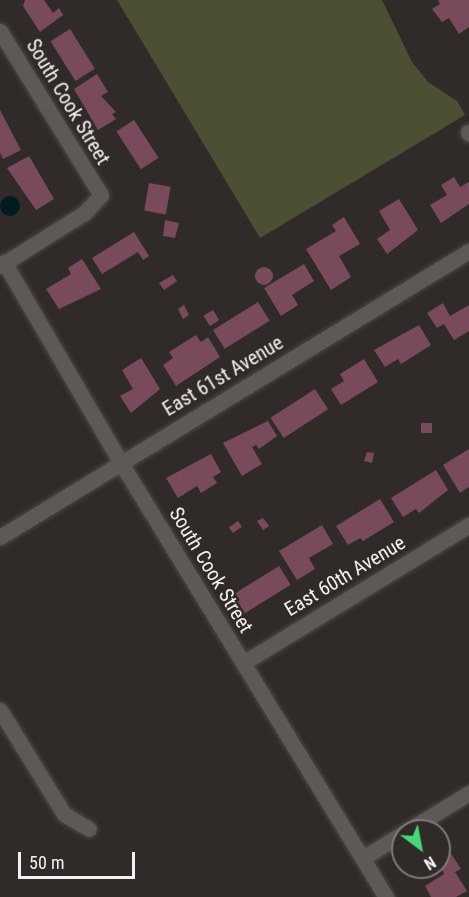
<!DOCTYPE html>
<style>
body{margin:0}
#map{position:relative;width:469px;height:897px;overflow:hidden;background:#302b29;font-family:"Roboto Condensed",sans-serif}
div>[style]{position:absolute}
.green>*{inset:0;background:#4d4f35}
.water>*{inset:0;background:#001b22}
.round{border-radius:50%}
.building>*{inset:0;background:#784a5c;transform-origin:0 0}
.roads{filter:drop-shadow(0 0 2px #4d4946) drop-shadow(0 0 2px #4d4946)}
.street>*{height:15px;margin:-7.5px;padding:0 7.5px;transform-origin:7.5px;border-radius:7.5px;background:#5e5956}
span{translate:-50% -50%;white-space:nowrap;text-align:center;line-height:1.15;-webkit-text-stroke:5px #302b29;paint-order:stroke}
.street-label{font-size:20px;color:#f3f1ef}
.north{position:absolute;left:391px;top:819px;width:60px;height:60px;box-sizing:border-box;background:#302b29;border:2px solid #7e7a78;border-radius:50%;rotate:148deg;font-size:16px;font-weight:700;line-height:24px;text-align:center;color:#f3f1ef}
.north::after{content:'';display:block;margin:auto;width:21px;height:27px;background:#47d779;clip-path:polygon(50% 0,100% 100%,50% 72%,0 100%)}
.scale{position:absolute;left:18px;top:852px;width:117px;height:27px;box-sizing:border-box;border:3px solid #f3f1ef;border-top:0;padding-left:8px;font-size:18px;line-height:21px;white-space:nowrap;color:#f3f1ef;-webkit-text-stroke:4px #302b29;paint-order:stroke}
</style>
<div id="map">
<div class="green">
<div style="clip-path:polygon(117px 0,382px 0,412px 62px,428px 82px,457px 101px,465px 115px,260px 238px)"></div>
</div>
<div class="water">
<div class="round" style="left:0;top:196px;width:20px;height:20px"></div>
</div>
<div class="building">
<div style="clip-path:polygon(25px 0,44px 0,53px 13px,59px 8px,63px 15px,40px 32px,23px 6px)"></div>
<div style="clip-path:polygon(438px 0,469px 0,469px 27px,459px 34px,449px 18px,442px 22px,432px 9px,440px 4px)"></div>
<div style="left:70px;top:29px;width:47px;height:23px;rotate:58deg"></div>
<div style="clip-path:polygon(97px 74px,108px 92px,101px 96px,116px 112px,112px 114px,116px 119px,98px 130px,74px 89px)"></div>
<div style="clip-path:polygon(0 110px,21px 150px,3px 159px,0 153px)"></div>
<div style="left:134px;top:120px;width:45px;height:21px;rotate:57deg"></div>
<div style="clip-path:polygon(29px 156px,54px 199px,36px 210px,7px 168px)"></div>
<div style="clip-path:polygon(454px 177px,460px 187px,469px 182px,469px 204px,441px 223px,430px 205px,447px 195px,441px 185px)"></div>
<div style="left:149px;top:183px;width:22px;height:28px;rotate:10deg"></div>
<div style="clip-path:polygon(399px 199px,418px 230px,387px 254px,377px 239px,390px 230px,379px 211px)"></div>
<div style="clip-path:polygon(344px 217px,360px 244px,339px 256px,351px 277px,331px 290px,306px 249px,336px 231px,332px 225px)"></div>
<div style="clip-path:polygon(165px 220px,179px 223px,175px 238px,163px 236px)"></div>
<div style="clip-path:polygon(134px 232px,149px 256px,143px 260px,138px 252px,102px 274px,92px 258px)"></div>
<div style="clip-path:polygon(82px 259px,101px 289px,59px 309px,46px 289px,71px 274px,68px 268px)"></div>
<div style="clip-path:polygon(304px 264px,314px 281px,292px 295px,298px 305px,281px 316px,264px 288px)"></div>
<div class="round" style="left:255px;top:267px;width:18px;height:18px"></div>
<div style="clip-path:polygon(173px 275px,177px 281px,164px 290px,159px 283px)"></div>
<div style="left:258px;top:302px;width:22px;height:53px;rotate:58deg"></div>
<div style="clip-path:polygon(443px 303px,450px 316px,469px 305px,469px 331px,454px 340px,444px 324px,437px 328px,427px 313px)"></div>
<div style="clip-path:polygon(184px 305px,189px 315px,183px 319px,178px 309px)"></div>
<div style="left:213px;top:310px;width:12px;height:11px;rotate:59deg"></div>
<div style="clip-path:polygon(419px 325px,431px 345px,401px 364px,398px 359px,385px 367px,374px 350px)"></div>
<div style="clip-path:polygon(196px 335px,201px 342px,208px 337px,220px 357px,176px 386px,163px 365px,173px 358px,169px 352px)"></div>
<div style="clip-path:polygon(141px 358px,160px 389px,131px 413px,120px 396px,133px 389px,122px 370px)"></div>
<div style="clip-path:polygon(364px 359px,378px 382px,341px 405px,331px 389px,344px 381px,340px 374px)"></div>
<div style="left:315px;top:389px;width:24px;height:53px;rotate:57deg"></div>
<div style="clip-path:polygon(268px 421px,277px 436px,259px 449px,256px 445px,252px 447px,262px 464px,242px 476px,223px 443px)"></div>
<div style="left:432px;top:423px;width:10px;height:11px;rotate:90deg"></div>
<div style="clip-path:polygon(469px 449px,469px 487px,460px 493px,443px 465px)"></div>
<div style="clip-path:polygon(367px 452px,374px 453px,372px 463px,364px 461px)"></div>
<div style="clip-path:polygon(211px 454px,221px 472px,213px 477px,217px 483px,201px 493px,197px 486px,178px 498px,166px 478px)"></div>
<div style="clip-path:polygon(436px 470px,448px 490px,419px 513px,416px 509px,403px 517px,391px 498px)"></div>
<div style="clip-path:polygon(380px 499px,394px 522px,363px 541px,360px 538px,348px 545px,336px 526px)"></div>
<div style="clip-path:polygon(263px 518px,269px 526px,263px 530px,257px 521px)"></div>
<div style="left:238px;top:521px;width:7px;height:11px;rotate:56deg"></div>
<div style="clip-path:polygon(322px 525px,333px 544px,309px 558px,315px 569px,297px 580px,279px 551px)"></div>
<div style="left:279px;top:566px;width:22px;height:54px;rotate:58deg"></div>
<div style="clip-path:polygon(450px 852px,461px 869px,455px 872px,467px 891px,456px 897px,431px 897px,425px 886px,444px 874px,439px 859px)"></div>
</div>
<div class="roads">
<div class="street">
<div style="left:0;top:31px;width:193px;rotate:58.4deg"></div>
<div style="left:101px;top:195px;width:25px;rotate:133deg"></div>
<div style="left:84px;top:213px;width:99px;rotate:147.8deg"></div>
<div style="left:468px;top:132px;width:2px;rotate:63deg"></div>
<div style="left:4px;top:262px;width:233px;rotate:59.8deg"></div>
<div style="left:121px;top:463px;width:509px;rotate:58.59deg"></div>
<div style="left:0;top:537px;width:549px;rotate:-31.38deg"></div>
<div style="left:243px;top:663px;width:265px;rotate:-31.4deg"></div>
<div style="left:0;top:710px;width:122px;rotate:58.4deg"></div>
<div style="left:64px;top:814px;width:29px;rotate:31deg"></div>
<div style="left:407px;top:831px;width:73px;rotate:-31.5deg"></div>
<div style="left:363px;top:858px;width:47px;rotate:-32deg"></div>
</div>
</div>
<div class="street-label">
<span style="left:68px;top:102px;rotate:59deg">South Cook Street</span>
<span style="left:223px;top:376px;rotate:-31deg">East 61st Avenue</span>
<span style="left:211px;top:570px;rotate:59deg">South Cook Street</span>
<span style="left:345px;top:576px;rotate:-31deg">East 60th Avenue</span>
</div>
<div class="north">N</div>
<div class="scale">50 m</div>
</div>
